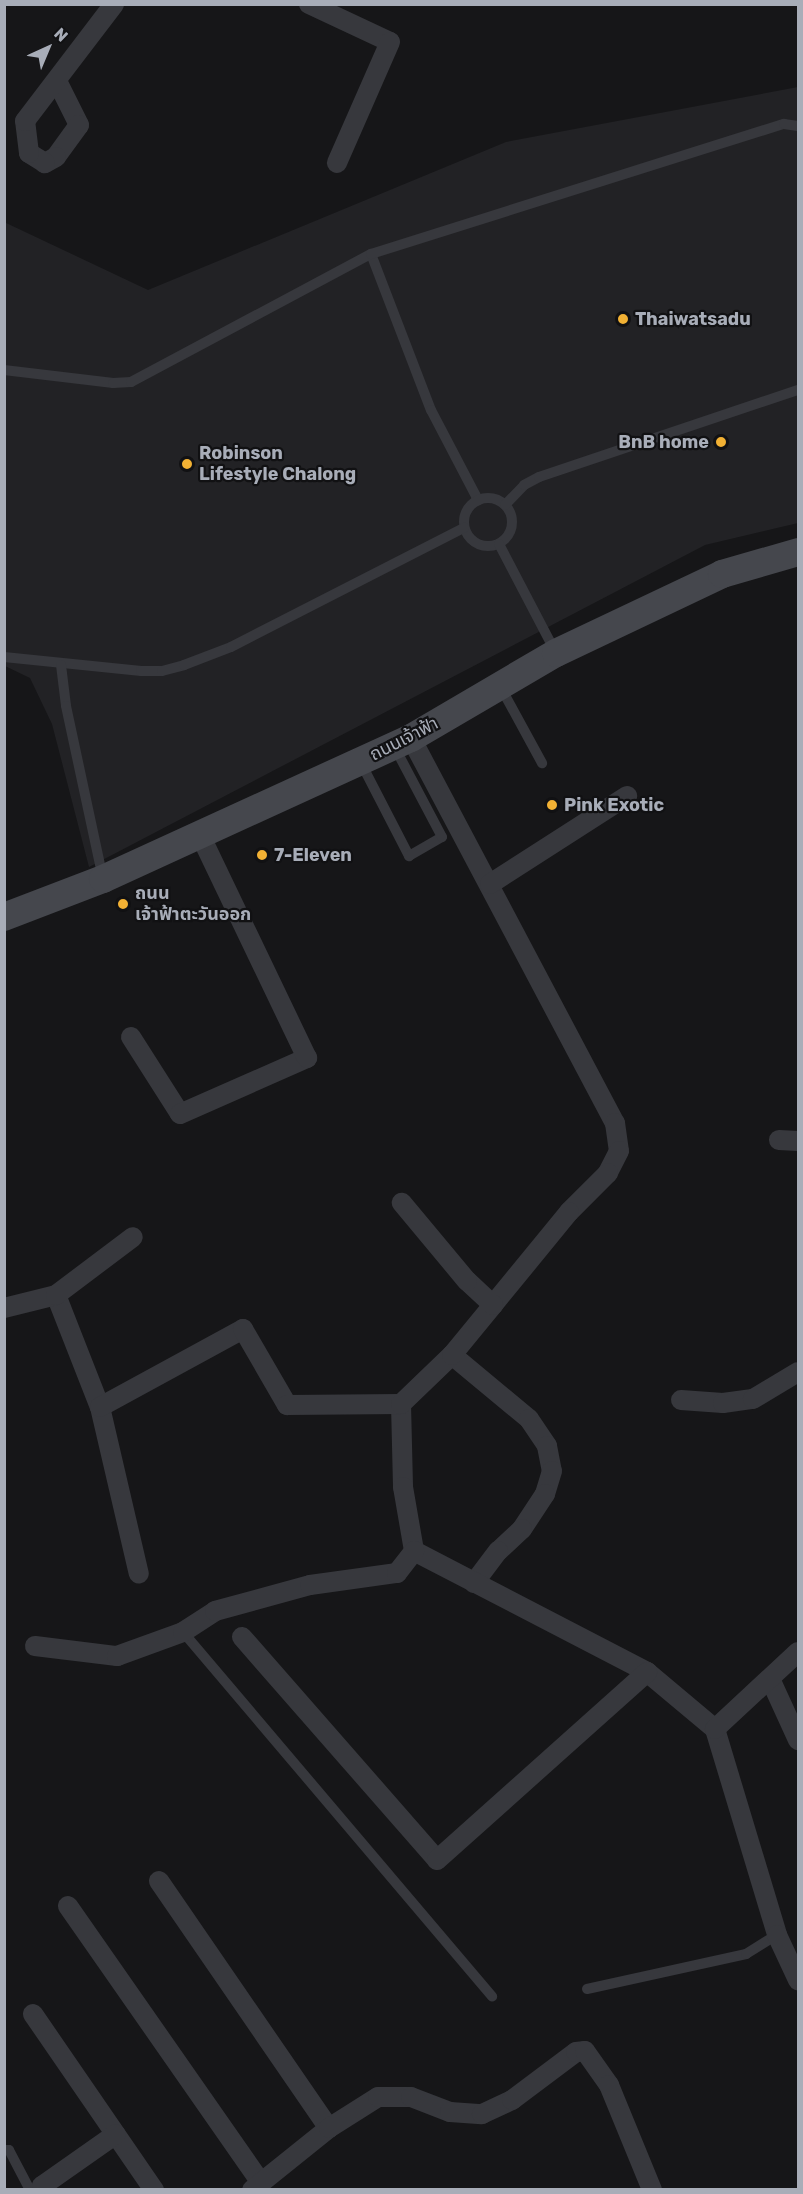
<!DOCTYPE html>
<meta charset="utf-8">
<style>
body{margin:0}
#map{position:relative;width:803px;height:2194px;overflow:hidden;background:#161618;font-family:Rubik,"Noto Sans Thai",sans-serif}
div>[style]{position:absolute}
.built>*{inset:0;background:#222225}
.lane>*{height:10px;margin:-5px;padding:0 5px;transform-origin:5px;border-radius:5px;background:#37383d}
.lane>.ring{margin:-5px;padding:0;box-sizing:content-box;background:none;border:10px solid #37383d;border-radius:50%}
.street>*{height:20px;margin:-10px;padding:0 10px;transform-origin:10px;border-radius:10px;background:#37383d}
.secondary>*{height:28px;margin:-14px;padding:0 14px;transform-origin:14px;border-radius:14px;background:#45474d}
.dots>*{width:16px;height:16px;translate:-50% -50%;box-sizing:border-box;border:3px solid #111113;border-radius:50%}
span{translate:-50% -50%;white-space:nowrap;text-align:center;line-height:1.15;-webkit-text-stroke:4.5px #111113;paint-order:stroke}
.poi-label{font-size:18px;color:#a8adb8;font-weight:700}
.left{translate:0 -50%;text-align:left}
.right{translate:-100% -50%;text-align:right}
.street-label{font-size:18px;color:#a8adb8}
.frame{position:absolute;inset:0;border:6px solid #a8adb8;pointer-events:none}
.north{position:absolute;left:18px;top:18px;width:60px;height:60px;-webkit-text-stroke:4px #111113;paint-order:stroke;rotate:44deg;font-size:16px;font-weight:700;line-height:24px;text-align:center;color:#a8adb8}
.north::after{content:'';display:block;margin:auto;width:21px;height:27px;background:#a8adb8;clip-path:polygon(50% 0,100% 100%,50% 72%,0 100%)}
</style>
<div id="map">
<div class="built">
<div style="clip-path:polygon(798px 87px,798px 523px,705px 545px,89px 867px,52px 724px,30px 678px,5px 666px,4px 222px,148px 290px,506px 142px)"></div>
</div>
<div class="lane">
<div style="left:371px;top:254px;width:167px;rotate:69deg"></div>
<div style="left:431px;top:410px;width:102px;rotate:62.4deg"></div>
<div style="left:4px;top:370px;width:110px;rotate:6.8deg"></div>
<div style="left:113px;top:383px;width:18px;rotate:-3deg"></div>
<div style="left:131px;top:382px;width:272px;rotate:-28.1deg"></div>
<div style="left:371px;top:254px;width:433px;rotate:-17.5deg"></div>
<div style="left:784px;top:124px;width:14px;rotate:8deg"></div>
<div class="ring" style="left:464px;top:498px;width:38px;height:38px"></div>
<div style="left:505px;top:505px;width:28px;rotate:-46deg"></div>
<div style="left:524px;top:485px;width:17px;rotate:-28deg"></div>
<div style="left:539px;top:477px;width:273px;rotate:-18.6deg"></div>
<div style="left:499px;top:544px;width:123px;rotate:62.4deg"></div>
<div style="left:4px;top:657px;width:138px;rotate:5.8deg"></div>
<div style="left:141px;top:671px;width:21px"></div>
<div style="left:162px;top:671px;width:23px;rotate:-15deg"></div>
<div style="left:184px;top:665px;width:50px;rotate:-21deg"></div>
<div style="left:231px;top:647px;width:262px;rotate:-27.1deg"></div>
<div style="left:61px;top:665px;width:41px;rotate:83deg"></div>
<div style="left:66px;top:706px;width:177px;rotate:77.9deg"></div>
<div style="left:500px;top:686px;width:88px;rotate:61.4deg"></div>
<div style="left:361px;top:763px;width:105px;rotate:62.7deg"></div>
<div style="left:409px;top:856px;width:38px;rotate:-30deg"></div>
<div style="left:442px;top:837px;width:103px;rotate:-117.8deg"></div>
<div style="left:183px;top:1632px;width:478px;rotate:49.7deg"></div>
<div style="left:587px;top:1989px;width:163px;rotate:-12.4deg"></div>
<div style="left:746px;top:1954px;width:36px;rotate:-32deg"></div>
<div style="left:4px;top:2150px;width:5px"></div>
<div style="left:9px;top:2150px;width:45px;rotate:62.3deg"></div>
</div>
<div class="street">
<div style="left:309px;top:4px;width:89px;rotate:25.1deg"></div>
<div style="left:390px;top:42px;width:132px;rotate:113.7deg"></div>
<div style="left:58px;top:83px;width:47px;rotate:63.4deg"></div>
<div style="left:79px;top:125px;width:39px;rotate:126deg"></div>
<div style="left:56px;top:157px;width:13px;rotate:151deg"></div>
<div style="left:45px;top:163px;width:19px;rotate:-148deg"></div>
<div style="left:29px;top:153px;width:32px;rotate:-97deg"></div>
<div style="left:25px;top:121px;width:147px;rotate:-52.7deg"></div>
<div style="left:411px;top:738px;width:436px;rotate:62.1deg"></div>
<div style="left:615px;top:1123px;width:28px;rotate:82deg"></div>
<div style="left:619px;top:1151px;width:25px;rotate:117deg"></div>
<div style="left:608px;top:1173px;width:55px;rotate:135deg"></div>
<div style="left:569px;top:1212px;width:120px;rotate:129.3deg"></div>
<div style="left:490px;top:884px;width:163px;rotate:-32.7deg"></div>
<div style="left:131px;top:1037px;width:91px;rotate:57.5deg"></div>
<div style="left:180px;top:1114px;width:139px;rotate:-23.8deg"></div>
<div style="left:307px;top:1058px;width:247px;rotate:-115.6deg"></div>
<div style="left:779px;top:1140px;width:19px;rotate:3deg"></div>
<div style="left:56px;top:1295px;width:120px;rotate:68.6deg"></div>
<div style="left:100px;top:1407px;width:171px;rotate:76.9deg"></div>
<div style="left:4px;top:1308px;width:54px;rotate:-14deg"></div>
<div style="left:56px;top:1295px;width:96px;rotate:-37deg"></div>
<div style="left:452px;top:1355px;width:100px;rotate:39.7deg"></div>
<div style="left:529px;top:1419px;width:32px;rotate:56deg"></div>
<div style="left:547px;top:1446px;width:25px;rotate:79deg"></div>
<div style="left:552px;top:1471px;width:24px;rotate:107deg"></div>
<div style="left:545px;top:1494px;width:42px;rotate:123.3deg"></div>
<div style="left:522px;top:1529px;width:33px;rotate:137deg"></div>
<div style="left:498px;top:1551px;width:40px;rotate:127deg"></div>
<div style="left:681px;top:1400px;width:42px;rotate:4.1deg"></div>
<div style="left:723px;top:1403px;width:30px;rotate:-8deg"></div>
<div style="left:753px;top:1399px;width:52px;rotate:-31deg"></div>
<div style="left:401px;top:1404px;width:83px;rotate:88.6deg"></div>
<div style="left:403px;top:1487px;width:65px;rotate:80.2deg"></div>
<div style="left:414px;top:1551px;width:263px;rotate:27.4deg"></div>
<div style="left:647px;top:1672px;width:89px;rotate:40deg"></div>
<div style="left:715px;top:1729px;width:215px;rotate:73.2deg"></div>
<div style="left:777px;top:1935px;width:50px;rotate:65deg"></div>
<div style="left:100px;top:1407px;width:163px;rotate:-28.6deg"></div>
<div style="left:243px;top:1329px;width:88px;rotate:59.9deg"></div>
<div style="left:287px;top:1405px;width:114px;rotate:-0.5deg"></div>
<div style="left:401px;top:1404px;width:71px;rotate:-43.9deg"></div>
<div style="left:452px;top:1355px;width:65px;rotate:-50.6deg"></div>
<div style="left:493px;top:1305px;width:35px;rotate:-137deg"></div>
<div style="left:467px;top:1281px;width:102px;rotate:-129.8deg"></div>
<div style="left:242px;top:1637px;width:296px;rotate:48.8deg"></div>
<div style="left:437px;top:1860px;width:282px;rotate:-41.8deg"></div>
<div style="left:35px;top:1646px;width:83px;rotate:7deg"></div>
<div style="left:117px;top:1656px;width:70px;rotate:-20deg"></div>
<div style="left:183px;top:1632px;width:38px;rotate:-33deg"></div>
<div style="left:215px;top:1611px;width:98px;rotate:-15.3deg"></div>
<div style="left:310px;top:1585px;width:88px;rotate:-7.9deg"></div>
<div style="left:397px;top:1573px;width:28px;rotate:-52deg"></div>
<div style="left:771px;top:1681px;width:65px;rotate:65.4deg"></div>
<div style="left:715px;top:1729px;width:113px;rotate:-42.9deg"></div>
<div style="left:159px;top:1881px;width:300px;rotate:55.5deg"></div>
<div style="left:68px;top:1906px;width:338px;rotate:55.1deg"></div>
<div style="left:33px;top:2014px;width:214px;rotate:55.5deg"></div>
<div style="left:45px;top:2190px;width:5px;rotate:-127deg"></div>
<div style="left:42px;top:2186px;width:90px;rotate:-35.1deg"></div>
<div style="left:252px;top:2190px;width:99px;rotate:-38.8deg"></div>
<div style="left:329px;top:2128px;width:58px;rotate:-32.3deg"></div>
<div style="left:378px;top:2097px;width:33px"></div>
<div style="left:411px;top:2097px;width:42px;rotate:21deg"></div>
<div style="left:450px;top:2112px;width:32px;rotate:4deg"></div>
<div style="left:482px;top:2114px;width:33px;rotate:-25deg"></div>
<div style="left:512px;top:2100px;width:80px;rotate:-36.9deg"></div>
<div style="left:576px;top:2052px;width:9px;rotate:-6deg"></div>
<div style="left:585px;top:2051px;width:42px;rotate:54.8deg"></div>
<div style="left:609px;top:2085px;width:113px;rotate:67.7deg"></div>
</div>
<div class="secondary">
<div style="left:4px;top:917px;width:106px;rotate:-21deg"></div>
<div style="left:103px;top:879px;width:339px;rotate:-24.6deg"></div>
<div style="left:411px;top:738px;width:168px;rotate:-30.4deg"></div>
<div style="left:556px;top:653px;width:184px;rotate:-25.4deg"></div>
<div style="left:722px;top:574px;width:79px;rotate:-16.1deg"></div>
</div>
<div class="dots">
<div style="left:623px;top:319px;background:#f2b134"></div>
<div style="left:721px;top:442px;background:#f2b134"></div>
<div style="left:187px;top:464px;background:#f2b134"></div>
<div style="left:552px;top:805px;background:#f2b134"></div>
<div style="left:262px;top:855px;background:#f2b134"></div>
<div style="left:123px;top:904px;background:#f2b134"></div>
</div>
<div class="poi-label">
<span class="left" style="left:635px;top:319px">Thaiwatsadu</span>
<span class="right" style="left:709px;top:442px">BnB home</span>
<span class="left" style="left:199px;top:464px">Robinson<br>Lifestyle Chalong</span>
<span class="left" style="left:564px;top:805px">Pink Exotic</span>
<span class="left" style="left:274px;top:855px">7-Eleven</span>
<span class="left" style="left:135px;top:904px">ถนน<br>เจ้าฟ้าตะวันออก</span>
</div>
<div class="street-label">
<span style="left:404px;top:739px;rotate:-27deg">ถนนเจ้าฟ้า</span>
</div>
<div class="frame"></div>
<div class="north">N</div>
</div>
